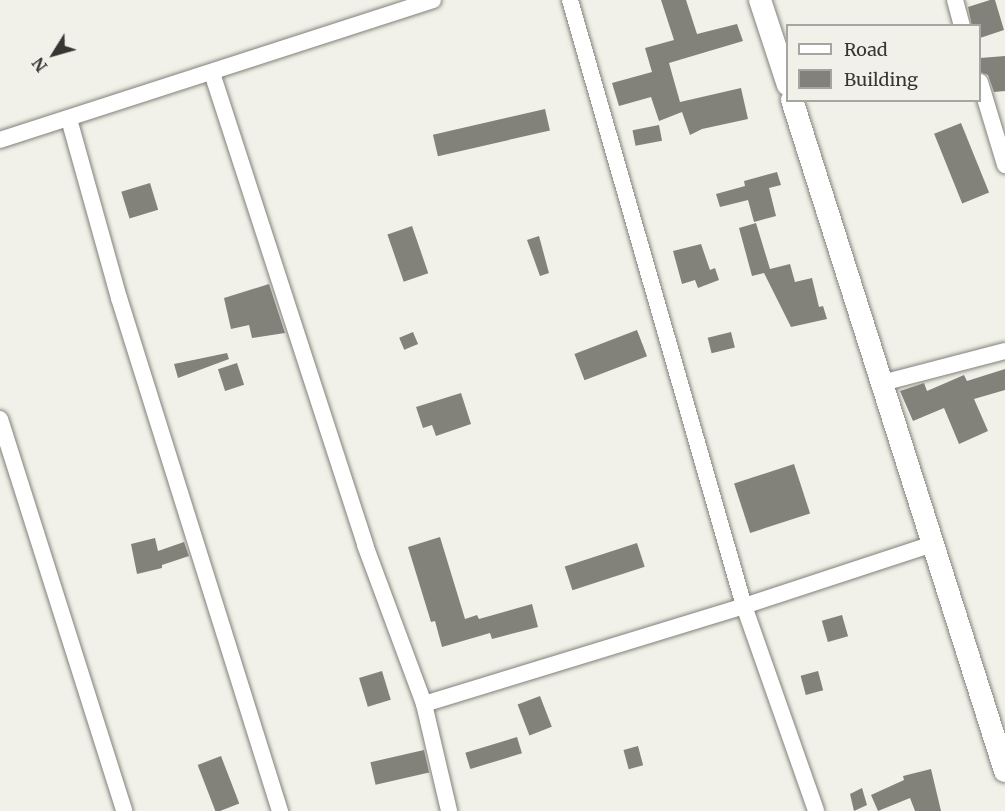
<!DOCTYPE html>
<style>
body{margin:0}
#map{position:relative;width:1005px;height:811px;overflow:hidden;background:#f1f1e9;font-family:Merriweather,serif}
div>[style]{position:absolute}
.building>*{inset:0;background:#82827b;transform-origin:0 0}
.roads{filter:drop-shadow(0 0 2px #81817a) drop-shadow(0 0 2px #81817a)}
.minor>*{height:16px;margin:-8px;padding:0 8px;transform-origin:8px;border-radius:8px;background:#fff}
.secondary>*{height:22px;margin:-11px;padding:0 11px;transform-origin:11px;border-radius:11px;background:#fff}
span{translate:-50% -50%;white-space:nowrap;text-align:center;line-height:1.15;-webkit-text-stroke:5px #f1f1e9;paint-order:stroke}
.legend{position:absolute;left:786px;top:24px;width:195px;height:78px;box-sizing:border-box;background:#f1f1e9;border:2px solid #a6a6a0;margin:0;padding:8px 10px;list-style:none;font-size:18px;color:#363633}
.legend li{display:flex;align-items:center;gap:12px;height:30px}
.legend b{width:30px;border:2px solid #a6a6a0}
.north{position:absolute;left:24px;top:24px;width:60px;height:60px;-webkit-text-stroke:4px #f1f1e9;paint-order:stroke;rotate:233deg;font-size:16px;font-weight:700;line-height:24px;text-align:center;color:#363633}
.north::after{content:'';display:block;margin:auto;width:21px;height:27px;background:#363633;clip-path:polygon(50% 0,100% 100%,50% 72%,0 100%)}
</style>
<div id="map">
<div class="building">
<div style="clip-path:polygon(661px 0,686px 0,697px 34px,737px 24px,743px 41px,669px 63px,680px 102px,741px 88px,748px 119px,702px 129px,690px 135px,682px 112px,659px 121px,651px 97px,619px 106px,612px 83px,652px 72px,645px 48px,674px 40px)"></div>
<div style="clip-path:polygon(990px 0,995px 0,1004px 30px,980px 38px,980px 26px,972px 26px,968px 7px)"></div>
<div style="clip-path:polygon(1005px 56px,1005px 91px,994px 92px,988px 75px,980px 72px,980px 58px)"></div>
<div style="left:545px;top:109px;width:22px;height:115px;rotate:77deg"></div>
<div style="left:961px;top:123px;width:75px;height:29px;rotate:68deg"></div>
<div style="left:659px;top:125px;width:16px;height:27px;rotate:79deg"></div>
<div style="clip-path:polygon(777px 172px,781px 185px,769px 188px,776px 216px,754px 222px,748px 200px,720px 207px,716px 194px,745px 186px,744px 181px)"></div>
<div style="left:150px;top:183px;width:28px;height:30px;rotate:73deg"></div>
<div style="clip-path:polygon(756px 223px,770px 269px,790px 264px,795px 282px,812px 278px,819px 307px,823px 306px,827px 319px,791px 327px,764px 273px,752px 276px,739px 228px)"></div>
<div style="left:412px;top:226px;width:50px;height:26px;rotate:71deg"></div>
<div style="clip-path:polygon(539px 236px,549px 273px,540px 276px,527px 240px)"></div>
<div style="clip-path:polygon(701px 244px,710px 270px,715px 268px,719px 280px,698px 288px,695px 280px,682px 284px,673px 251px)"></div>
<div style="clip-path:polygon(269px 284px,285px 333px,252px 338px,249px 325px,231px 329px,224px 298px)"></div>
<div style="left:637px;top:330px;width:28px;height:67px;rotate:69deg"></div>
<div style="left:413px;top:332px;width:13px;height:15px;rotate:67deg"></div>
<div style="left:731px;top:332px;width:16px;height:24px;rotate:76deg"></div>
<div style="clip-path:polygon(227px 353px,229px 359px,178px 378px,174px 364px)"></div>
<div style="left:237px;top:363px;width:23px;height:20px;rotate:72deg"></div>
<div style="clip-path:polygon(1005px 369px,1005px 390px,974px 399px,988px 431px,959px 444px,944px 408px,913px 421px,900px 391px,924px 383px,927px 391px,964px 375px,967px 381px)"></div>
<div style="clip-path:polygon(461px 393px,471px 424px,436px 436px,432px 425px,423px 428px,416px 407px)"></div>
<div style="left:794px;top:464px;width:52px;height:63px;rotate:72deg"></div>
<div style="clip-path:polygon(440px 537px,465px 619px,477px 615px,479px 619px,532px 604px,538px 627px,492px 639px,490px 633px,442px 647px,435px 621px,431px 622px,408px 547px)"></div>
<div style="clip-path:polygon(155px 538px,158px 551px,184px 542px,189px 556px,162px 565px,162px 568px,137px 574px,131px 544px)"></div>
<div style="left:637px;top:543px;width:25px;height:76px;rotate:72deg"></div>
<div style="left:842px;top:615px;width:22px;height:21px;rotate:74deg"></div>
<div style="left:382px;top:671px;width:30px;height:24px;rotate:73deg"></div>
<div style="left:818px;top:671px;width:20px;height:18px;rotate:75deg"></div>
<div style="left:540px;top:696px;width:33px;height:24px;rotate:69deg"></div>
<div style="left:517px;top:737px;width:17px;height:54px;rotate:73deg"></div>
<div style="left:638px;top:746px;width:20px;height:15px;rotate:75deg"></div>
<div style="left:424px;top:750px;width:23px;height:55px;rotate:77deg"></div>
<div style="left:221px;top:756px;width:51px;height:25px;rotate:69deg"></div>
<div style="clip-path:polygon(931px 769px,941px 811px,915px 811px,910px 798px,878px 811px,871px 795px,904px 780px,903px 776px)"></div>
<div style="clip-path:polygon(862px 788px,867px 805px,854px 811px,850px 794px)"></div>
</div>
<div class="roads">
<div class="minor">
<div style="left:570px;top:0;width:630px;rotate:73.98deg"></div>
<div style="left:744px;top:606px;width:217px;rotate:70.6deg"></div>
<div style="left:955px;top:0;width:27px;rotate:75deg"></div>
<div style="left:212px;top:73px;width:496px;rotate:72deg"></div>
<div style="left:365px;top:545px;width:170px;rotate:69.6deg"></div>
<div style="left:424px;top:704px;width:110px;rotate:76.8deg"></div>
<div style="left:980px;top:82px;width:87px;rotate:73.2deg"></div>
<div style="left:69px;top:119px;width:186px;rotate:74.4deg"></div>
<div style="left:119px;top:298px;width:538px;rotate:72.58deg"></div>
<div style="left:0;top:140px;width:455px;rotate:-17.9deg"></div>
<div style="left:882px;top:383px;width:127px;rotate:-14.6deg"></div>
<div style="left:0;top:419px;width:411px;rotate:72.4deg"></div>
<div style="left:424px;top:704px;width:335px;rotate:-17deg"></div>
<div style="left:744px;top:606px;width:199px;rotate:-18.2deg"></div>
</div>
<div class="secondary">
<div style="left:760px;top:0;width:89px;rotate:71.8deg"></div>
<div style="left:792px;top:100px;width:704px;rotate:72.39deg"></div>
</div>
</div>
<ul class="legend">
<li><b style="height:8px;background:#fff"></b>Road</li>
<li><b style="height:16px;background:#82827b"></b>Building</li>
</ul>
<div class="north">N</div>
</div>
